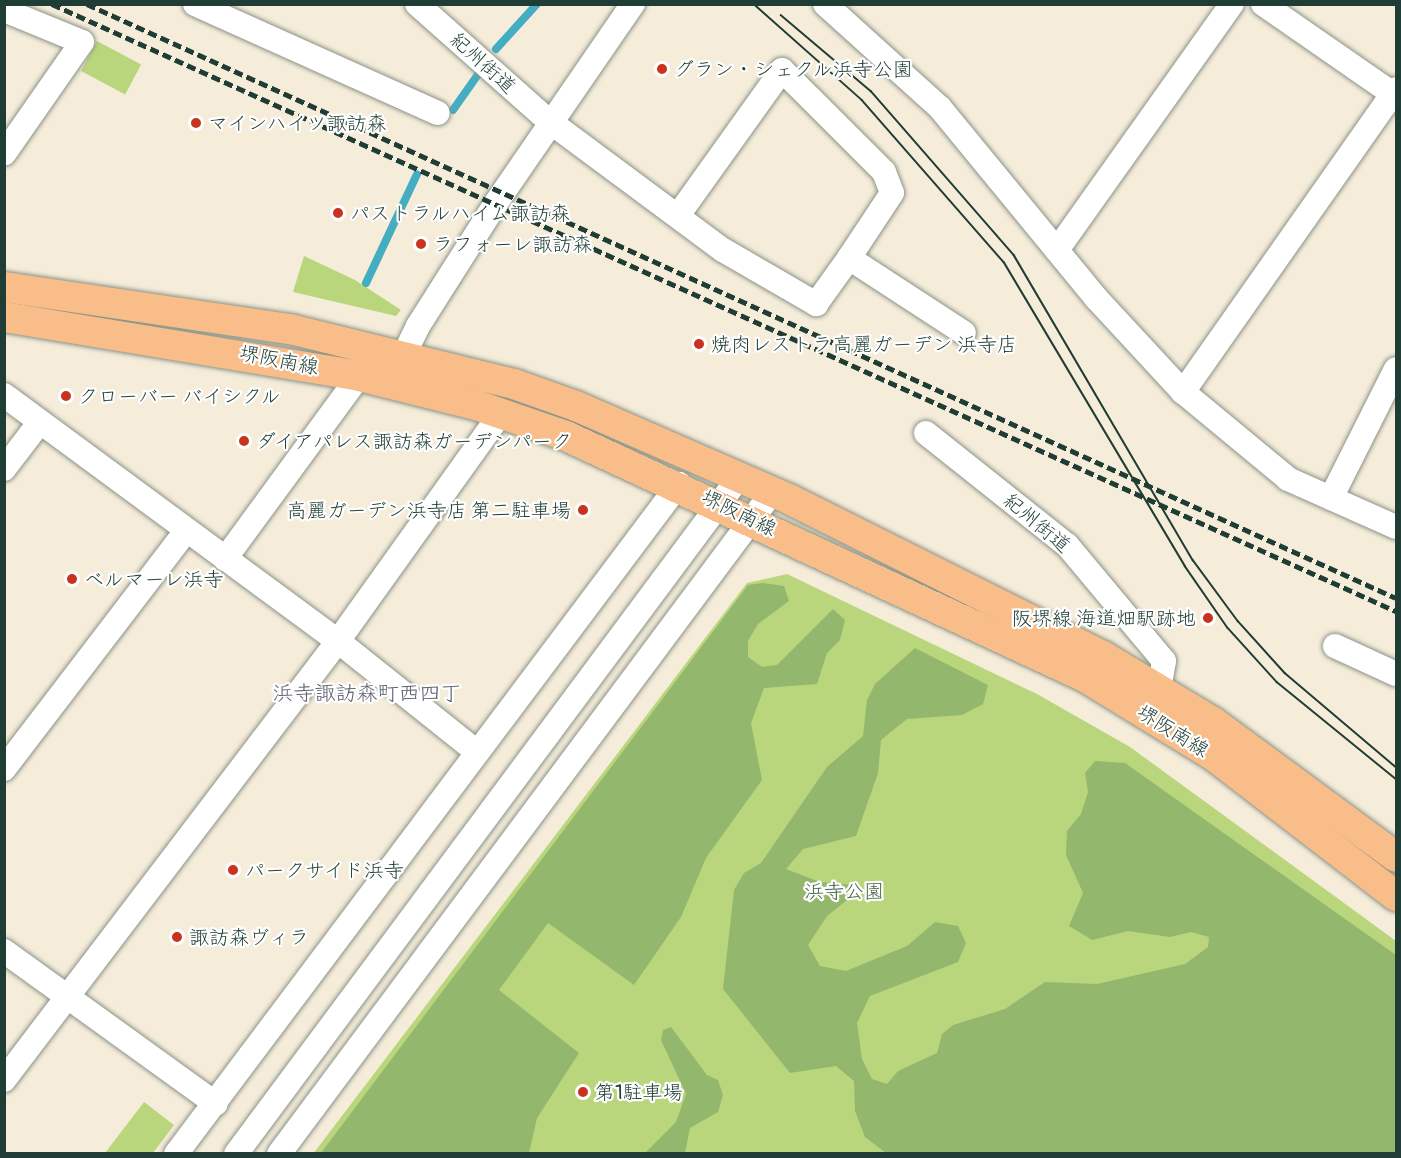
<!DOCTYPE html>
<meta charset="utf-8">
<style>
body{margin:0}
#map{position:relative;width:1401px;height:1158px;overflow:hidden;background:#f6ecda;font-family:Pangolin,"Klee One",sans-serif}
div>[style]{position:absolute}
.green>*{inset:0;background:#bad67c;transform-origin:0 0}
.forest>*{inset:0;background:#93b76c}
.stream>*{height:8px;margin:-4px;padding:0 4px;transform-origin:4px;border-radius:4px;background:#43adc2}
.roads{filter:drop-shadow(0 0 2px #8a9487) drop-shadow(0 0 2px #8a9487)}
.minor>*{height:24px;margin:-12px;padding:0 12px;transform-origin:12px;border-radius:12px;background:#fff}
.major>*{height:30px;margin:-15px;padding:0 15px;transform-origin:15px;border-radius:15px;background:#f8bd88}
.tram>*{height:1.5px;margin:-0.75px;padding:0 0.75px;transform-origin:0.75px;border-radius:0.75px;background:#1f3d34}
.rail>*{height:4.5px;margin-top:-2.25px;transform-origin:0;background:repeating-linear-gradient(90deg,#1f3d34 0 9px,transparent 0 13.5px)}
.dots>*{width:16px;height:16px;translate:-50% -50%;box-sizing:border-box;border:3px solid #fff;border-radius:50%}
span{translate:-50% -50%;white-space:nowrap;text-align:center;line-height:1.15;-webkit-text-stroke:4.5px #fff;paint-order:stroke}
.street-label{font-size:20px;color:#1f3d34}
.poi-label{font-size:20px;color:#1f3d34}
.left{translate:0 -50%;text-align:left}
.right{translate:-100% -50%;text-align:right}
.park-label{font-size:20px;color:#466346}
.neighbourhood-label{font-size:21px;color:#5a5f6e}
.frame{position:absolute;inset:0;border:6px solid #1f3d34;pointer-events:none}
</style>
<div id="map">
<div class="green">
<div style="left:97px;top:41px;width:50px;height:34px;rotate:28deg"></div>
<div style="clip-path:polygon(304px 256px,355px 280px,401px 310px,396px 316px,293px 292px)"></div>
<div style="clip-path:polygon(787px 574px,1037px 694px,1130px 747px,1396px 941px,1396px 1153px,313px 1154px,747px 583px)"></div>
<div style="clip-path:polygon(144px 1102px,174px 1125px,153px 1153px,105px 1153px)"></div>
</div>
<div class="forest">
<div style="clip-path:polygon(763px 583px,784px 586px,789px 601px,758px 624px,748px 641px,748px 657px,762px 667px,777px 665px,833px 609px,845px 620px,840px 640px,827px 653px,817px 684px,764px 688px,751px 723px,762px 780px,706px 858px,681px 917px,634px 985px,548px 923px,499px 990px,579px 1053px,537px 1118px,529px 1153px,321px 1153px,748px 585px)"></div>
<div style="clip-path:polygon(915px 648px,988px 685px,983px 704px,962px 715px,907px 719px,881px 740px,878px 773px,856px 836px,803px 849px,786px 869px,820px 882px,856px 885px,856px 893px,827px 916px,808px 945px,820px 966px,846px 971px,907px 946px,935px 922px,958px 926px,966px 943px,958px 962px,870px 996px,857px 1023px,862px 1059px,872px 1079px,887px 1084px,898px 1071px,937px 1053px,942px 1034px,953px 1025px,1005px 1009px,1045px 982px,1097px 984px,1185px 964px,1208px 947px,1209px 937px,1191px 932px,1170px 937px,1128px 931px,1092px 940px,1069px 926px,1083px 893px,1066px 855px,1067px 831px,1081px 814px,1088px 792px,1085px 773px,1095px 761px,1125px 763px,1396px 955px,1396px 1153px,886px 1153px,865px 1137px,855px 1111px,854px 1081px,836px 1066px,790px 1073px,723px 989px,734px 890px,744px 873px,761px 863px,827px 767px,863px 736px,867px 700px,875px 684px)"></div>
<div style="clip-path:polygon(671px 1027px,707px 1075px,718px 1080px,723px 1095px,718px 1112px,690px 1128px,685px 1153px,645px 1153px,676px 1122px,686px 1094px,661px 1040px,663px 1030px)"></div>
</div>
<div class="stream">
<div style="left:496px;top:49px;width:61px;rotate:-47.7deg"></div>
<div style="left:453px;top:110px;width:45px;rotate:-54.9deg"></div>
<div style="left:366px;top:283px;width:120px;rotate:-64.9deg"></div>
</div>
<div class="roads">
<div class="minor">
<div style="left:195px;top:4px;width:266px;rotate:24.2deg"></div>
<div style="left:417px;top:4px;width:176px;rotate:41.6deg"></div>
<div style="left:549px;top:121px;width:217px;rotate:36.6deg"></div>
<div style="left:723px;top:250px;width:108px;rotate:30.1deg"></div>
<div style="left:816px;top:304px;width:57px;rotate:-54.3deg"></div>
<div style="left:849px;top:258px;width:137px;rotate:33.1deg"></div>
<div style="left:825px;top:4px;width:155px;rotate:42.1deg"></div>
<div style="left:940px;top:108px;width:246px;rotate:50.6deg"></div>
<div style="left:1096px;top:298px;width:128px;rotate:47.2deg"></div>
<div style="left:1183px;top:392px;width:136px;rotate:39.6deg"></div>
<div style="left:1288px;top:479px;width:118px;rotate:24deg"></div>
<div style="left:1263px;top:4px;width:162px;rotate:34.7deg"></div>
<div style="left:4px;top:10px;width:84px;rotate:22.3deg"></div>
<div style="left:82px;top:42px;width:136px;rotate:124.9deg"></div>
<div style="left:679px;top:214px;width:177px;rotate:-54.4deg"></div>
<div style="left:782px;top:70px;width:144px;rotate:45deg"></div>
<div style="left:884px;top:172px;width:22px;rotate:69deg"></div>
<div style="left:892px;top:193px;width:78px;rotate:123.5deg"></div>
<div style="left:1057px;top:250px;width:302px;rotate:-54.6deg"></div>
<div style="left:396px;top:371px;width:50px;rotate:-63.9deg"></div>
<div style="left:418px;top:326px;width:146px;rotate:-57.6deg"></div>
<div style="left:496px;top:203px;width:242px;rotate:-55.5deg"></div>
<div style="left:1183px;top:392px;width:370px;rotate:-54.9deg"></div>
<div style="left:4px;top:395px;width:415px;rotate:36.4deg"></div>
<div style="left:338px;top:641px;width:178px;rotate:38.6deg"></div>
<div style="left:926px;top:433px;width:180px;rotate:38.5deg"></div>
<div style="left:1067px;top:545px;width:151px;rotate:50.1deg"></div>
<div style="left:1164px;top:661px;width:27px;rotate:100deg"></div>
<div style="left:4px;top:469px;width:58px;rotate:-52.7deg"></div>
<div style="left:1331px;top:498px;width:144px;rotate:-63.3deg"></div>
<div style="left:225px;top:559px;width:227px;rotate:-53.8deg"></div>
<div style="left:1335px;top:646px;width:67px;rotate:24.7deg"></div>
<div style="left:4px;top:769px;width:300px;rotate:-52.6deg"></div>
<div style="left:4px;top:951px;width:261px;rotate:35.8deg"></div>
<div style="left:4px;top:1080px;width:552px;rotate:-52.74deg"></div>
<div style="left:338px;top:641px;width:280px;rotate:-54.4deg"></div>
<div style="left:176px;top:1154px;width:838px;rotate:-53.1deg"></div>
<div style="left:236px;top:1154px;width:845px;rotate:-53.37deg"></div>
<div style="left:279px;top:1154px;width:827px;rotate:-53.31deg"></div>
</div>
<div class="major">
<div style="left:4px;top:287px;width:289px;rotate:8.4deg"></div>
<div style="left:290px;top:329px;width:231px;rotate:13.8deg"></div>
<div style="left:514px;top:384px;width:66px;rotate:19.5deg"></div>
<div style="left:576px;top:406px;width:235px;rotate:23.6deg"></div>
<div style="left:791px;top:500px;width:349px;rotate:26.6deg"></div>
<div style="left:1103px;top:656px;width:128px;rotate:31deg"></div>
<div style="left:1213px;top:722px;width:227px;rotate:36.4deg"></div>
<div style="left:4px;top:317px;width:360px;rotate:9.4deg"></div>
<div style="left:359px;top:376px;width:121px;rotate:13.9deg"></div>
<div style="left:476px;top:405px;width:95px;rotate:19deg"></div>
<div style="left:566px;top:436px;width:572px;rotate:24.91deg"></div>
<div style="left:1085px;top:677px;width:151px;rotate:31.5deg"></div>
<div style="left:1214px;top:756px;width:230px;rotate:37.6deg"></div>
</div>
</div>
<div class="tram">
<div style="left:754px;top:4px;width:144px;rotate:41.6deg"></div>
<div style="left:862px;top:100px;width:215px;rotate:48.8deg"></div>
<div style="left:1004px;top:262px;width:354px;rotate:59.2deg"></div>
<div style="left:1185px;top:566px;width:75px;rotate:55.3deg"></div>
<div style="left:1228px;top:628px;width:73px;rotate:47.8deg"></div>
<div style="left:1277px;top:682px;width:154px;rotate:39.2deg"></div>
<div style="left:781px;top:15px;width:118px;rotate:40.2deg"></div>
<div style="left:871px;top:91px;width:218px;rotate:48.9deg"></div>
<div style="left:1014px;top:255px;width:354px;rotate:59.6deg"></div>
<div style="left:1193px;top:560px;width:76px;rotate:53.6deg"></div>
<div style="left:1238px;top:621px;width:70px;rotate:47.9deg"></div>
<div style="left:1285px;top:673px;width:145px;rotate:40.3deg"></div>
</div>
<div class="rail">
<div style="left:52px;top:4px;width:1475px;rotate:24.31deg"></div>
<div style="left:87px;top:4px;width:1437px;rotate:24.41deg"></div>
</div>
<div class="dots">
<div style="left:662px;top:69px;background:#c8321e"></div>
<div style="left:196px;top:123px;background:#c8321e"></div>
<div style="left:338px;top:213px;background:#c8321e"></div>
<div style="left:421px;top:244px;background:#c8321e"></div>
<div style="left:699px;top:344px;background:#c8321e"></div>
<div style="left:66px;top:396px;background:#c8321e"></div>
<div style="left:244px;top:441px;background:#c8321e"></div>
<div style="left:583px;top:510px;background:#c8321e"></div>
<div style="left:72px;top:579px;background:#c8321e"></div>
<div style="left:1208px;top:618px;background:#c8321e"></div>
<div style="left:233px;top:870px;background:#c8321e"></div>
<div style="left:177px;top:937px;background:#c8321e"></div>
<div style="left:583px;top:1092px;background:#c8321e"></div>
</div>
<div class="street-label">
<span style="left:483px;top:63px;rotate:42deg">紀州街道</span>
<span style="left:279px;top:360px;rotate:11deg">堺阪南線</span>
<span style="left:739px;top:513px;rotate:26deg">堺阪南線</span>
<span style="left:1037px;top:523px;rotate:40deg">紀州街道</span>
<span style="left:1173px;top:731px;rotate:32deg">堺阪南線</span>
</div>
<div class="poi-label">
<span class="left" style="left:674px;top:69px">グラン・シェクル浜寺公園</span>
<span class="left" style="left:208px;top:123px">マインハイツ諏訪森</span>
<span class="left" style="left:350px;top:213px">パストラルハイム諏訪森</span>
<span class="left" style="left:433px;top:244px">ラフォーレ諏訪森</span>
<span class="left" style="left:711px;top:344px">焼肉レストラ高麗ガーデン 浜寺店</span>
<span class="left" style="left:78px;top:396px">クローバー バイシクル</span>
<span class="left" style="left:256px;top:441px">ダイアパレス諏訪森ガーデンパーク</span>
<span class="right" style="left:571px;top:510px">高麗ガーデン浜寺店 第二駐車場</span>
<span class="left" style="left:84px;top:579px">ベルマーレ浜寺</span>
<span class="right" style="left:1196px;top:618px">阪堺線 海道畑駅跡地</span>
<span class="left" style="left:245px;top:870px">パークサイド浜寺</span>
<span class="left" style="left:189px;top:937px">諏訪森ヴィラ</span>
<span class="left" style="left:595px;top:1092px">第1駐車場</span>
</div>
<div class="park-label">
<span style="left:844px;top:891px">浜寺公園</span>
</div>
<div class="neighbourhood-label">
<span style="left:367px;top:694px">浜寺諏訪森町西四丁</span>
</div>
<div class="frame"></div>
</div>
